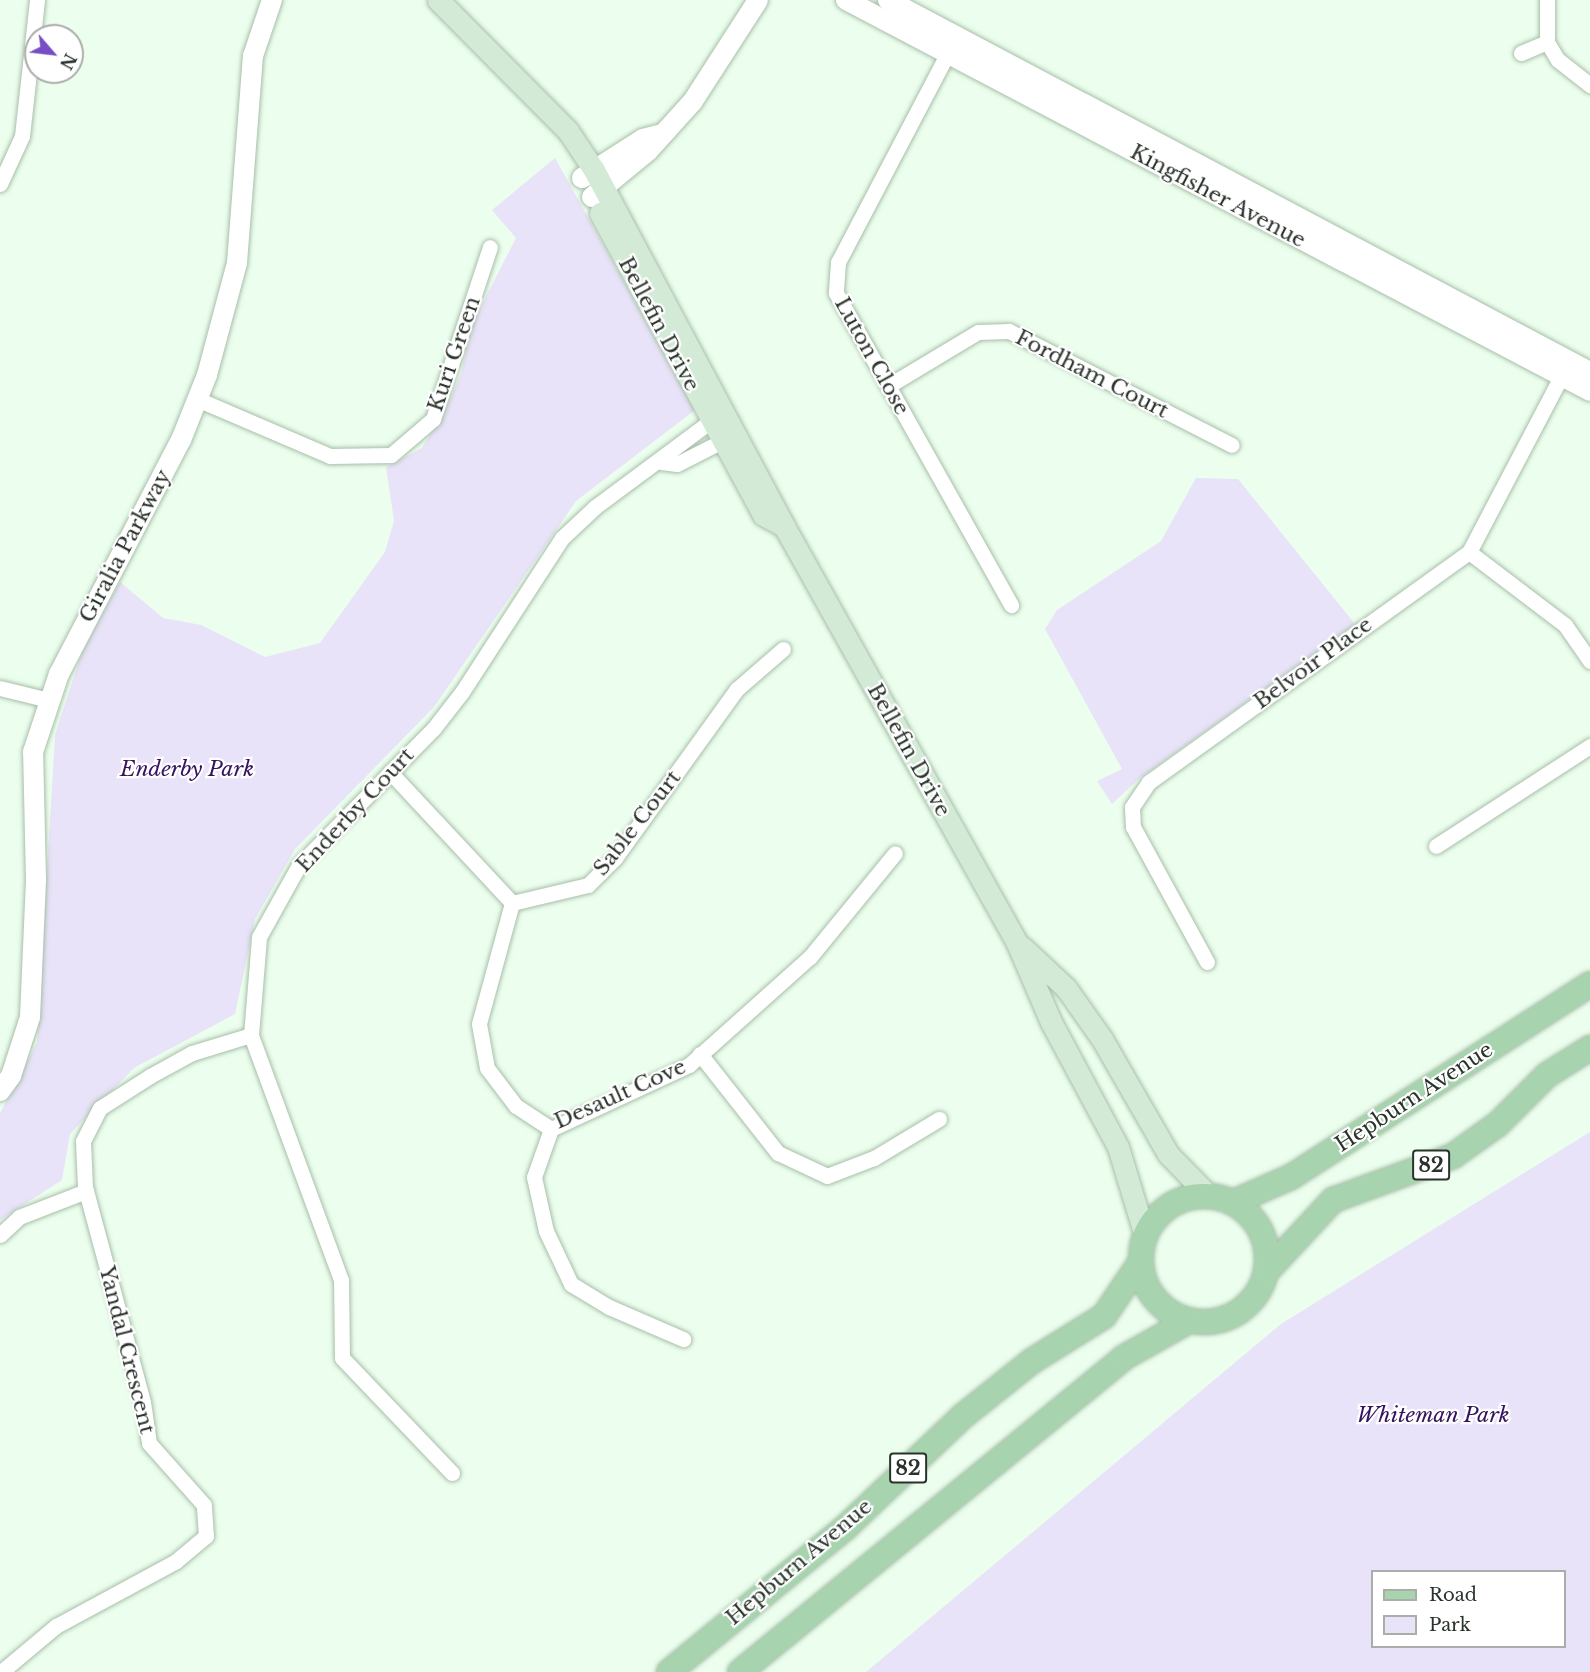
<!DOCTYPE html>
<style>
body{margin:0}
#map{position:relative;width:1590px;height:1672px;overflow:hidden;background:#ecffee;font-family:"Libre Baskerville",serif}
div>[style]{position:absolute}
.green>*{inset:0;background:#e8e3f8}
.roads{filter:drop-shadow(0 0 2px #a8beaa) drop-shadow(0 0 2px #a8beaa)}
.minor>*{height:15px;margin:-7.5px;padding:0 7.5px;transform-origin:7.5px;border-radius:7.5px;background:#fff}
.tertiary>*{height:20px;margin:-10px;padding:0 10px;transform-origin:10px;border-radius:10px;background:#fff}
.secondary>*{height:21px;margin:-10.5px;padding:0 10.5px;transform-origin:10.5px;border-radius:10.5px;background:#d3ead7}
.primary>*{height:24px;margin:-12px;padding:0 12px;transform-origin:12px;border-radius:12px;background:#a7d4af}
.primary>.ring{margin:-12px;padding:0;box-sizing:content-box;background:none;border:24px solid #a7d4af;border-radius:50%}
span{translate:-50% -50%;white-space:nowrap;text-align:center;line-height:1.15;-webkit-text-stroke:4.5px #fff;paint-order:stroke}
.shield-label span{padding:2px 4px;background:#fff;border:2px solid;border-radius:4px;-webkit-text-stroke-width:0}
.shield-label{font-size:20px;color:#2a332b;font-weight:700}
.street-label{font-size:21px;color:#2a332b}
.park-label{font-size:21px;color:#351362;font-style:italic}
.legend{position:absolute;left:1371px;top:1570px;width:195px;height:78px;box-sizing:border-box;background:#fff;border:2px solid #aaadaa;margin:0;padding:8px 10px;list-style:none;font-size:18px;color:#2a332b}
.legend li{display:flex;align-items:center;gap:12px;height:30px}
.legend b{width:30px;border:2px solid #aaadaa}
.north{position:absolute;left:24px;top:24px;width:60px;height:60px;box-sizing:border-box;background:#fff;border:2px solid #aaadaa;border-radius:50%;rotate:118deg;font-size:16px;font-weight:700;line-height:24px;text-align:center;color:#2a332b}
.north::after{content:'';display:block;margin:auto;width:21px;height:27px;background:#794dc5;clip-path:polygon(50% 0,100% 100%,50% 72%,0 100%)}
</style>
<div id="map">
<div class="green">
<div style="clip-path:polygon(555px 158px,695px 410px,576px 501px,434px 707px,295px 849px,255px 919px,235px 1014px,134px 1068px,70px 1134px,62px 1180px,0 1220px,0 1113px,37px 1043px,55px 735px,82px 652px,120px 582px,163px 618px,201px 625px,265px 657px,320px 643px,385px 552px,394px 521px,386px 467px,422px 448px,446px 408px,461px 374px,470px 328px,516px 238px,492px 210px)"></div>
<div style="clip-path:polygon(1196px 478px,1238px 479px,1355px 624px,1140px 778px,1112px 804px,1097px 781px,1122px 769px,1045px 629px,1057px 610px,1161px 541px)"></div>
<div style="clip-path:polygon(evenodd,1590px 1132px,1590px 1672px,866px 1672px,1281px 1324px,1590px 1132px,1372px 1572px,1564px 1572px,1564px 1646px,1372px 1646px,1372px 1572px)"></div>
</div>
<div class="roads">
<div class="minor">
<div style="left:1547px;top:0;width:42px;rotate:90deg"></div>
<div style="left:1547px;top:42px;width:21px;rotate:59deg"></div>
<div style="left:1558px;top:60px;width:41px;rotate:38deg"></div>
<div style="left:952px;top:45px;width:245px;rotate:117.7deg"></div>
<div style="left:838px;top:262px;width:31px;rotate:94deg"></div>
<div style="left:836px;top:293px;width:358px;rotate:60.7deg"></div>
<div style="left:1521px;top:53px;width:28px;rotate:-23deg"></div>
<div style="left:0;top:184px;width:53px;rotate:-65.4deg"></div>
<div style="left:22px;top:136px;width:137px;rotate:-83.7deg"></div>
<div style="left:888px;top:386px;width:105px;rotate:-31deg"></div>
<div style="left:978px;top:332px;width:31px;rotate:-2deg"></div>
<div style="left:1009px;top:331px;width:250px;rotate:27.1deg"></div>
<div style="left:197px;top:399px;width:145px;rotate:23.2deg"></div>
<div style="left:330px;top:456px;width:61px;rotate:-0.9deg"></div>
<div style="left:391px;top:455px;width:55px;rotate:-40.6deg"></div>
<div style="left:433px;top:419px;width:181px;rotate:-71.7deg"></div>
<div style="left:661px;top:462px;width:16px;rotate:7deg"></div>
<div style="left:677px;top:464px;width:62px;rotate:-27deg"></div>
<div style="left:1469px;top:552px;width:121px;rotate:37.2deg"></div>
<div style="left:1565px;top:625px;width:44px;rotate:55.2deg"></div>
<div style="left:0;top:688px;width:50px;rotate:13.8deg"></div>
<div style="left:390px;top:772px;width:179px;rotate:47deg"></div>
<div style="left:512px;top:903px;width:78px;rotate:-13.3deg"></div>
<div style="left:588px;top:885px;width:38px;rotate:-45deg"></div>
<div style="left:615px;top:858px;width:208px;rotate:-54.2deg"></div>
<div style="left:737px;top:689px;width:61px;rotate:-41deg"></div>
<div style="left:1436px;top:846px;width:184px;rotate:-33deg"></div>
<div style="left:512px;top:903px;width:125px;rotate:105.3deg"></div>
<div style="left:479px;top:1024px;width:45px;rotate:79.7deg"></div>
<div style="left:487px;top:1068px;width:48px;rotate:52.7deg"></div>
<div style="left:516px;top:1106px;width:42px;rotate:33.3deg"></div>
<div style="left:551px;top:1129px;width:152px;rotate:-24.9deg"></div>
<div style="left:689px;top:1065px;width:162px;rotate:-41.8deg"></div>
<div style="left:810px;top:957px;width:134px;rotate:-50.7deg"></div>
<div style="left:1207px;top:962px;width:154px;rotate:-118.7deg"></div>
<div style="left:1133px;top:827px;width:20px;rotate:-93deg"></div>
<div style="left:1132px;top:807px;width:30px;rotate:-56deg"></div>
<div style="left:1149px;top:782px;width:394px;rotate:-35.7deg"></div>
<div style="left:1469px;top:552px;width:209px;rotate:-62.3deg"></div>
<div style="left:700px;top:1054px;width:126px;rotate:51.8deg"></div>
<div style="left:778px;top:1153px;width:54px;rotate:25.1deg"></div>
<div style="left:827px;top:1176px;width:50px;rotate:-21deg"></div>
<div style="left:874px;top:1158px;width:76px;rotate:-31deg"></div>
<div style="left:551px;top:1129px;width:51px;rotate:109.5deg"></div>
<div style="left:534px;top:1177px;width:55px;rotate:77.5deg"></div>
<div style="left:546px;top:1231px;width:59px;rotate:64.7deg"></div>
<div style="left:571px;top:1284px;width:44px;rotate:31.2deg"></div>
<div style="left:609px;top:1307px;width:81px;rotate:23.4deg"></div>
<div style="left:0;top:1235px;width:26px;rotate:-43deg"></div>
<div style="left:19px;top:1217px;width:72px;rotate:-21.2deg"></div>
<div style="left:452px;top:1473px;width:159px;rotate:-133.7deg"></div>
<div style="left:342px;top:1358px;width:78px;rotate:-90.7deg"></div>
<div style="left:341px;top:1280px;width:261px;rotate:-110.2deg"></div>
<div style="left:251px;top:1035px;width:98px;rotate:-85.3deg"></div>
<div style="left:259px;top:937px;width:82px;rotate:-60.9deg"></div>
<div style="left:299px;top:865px;width:192px;rotate:-45.4deg"></div>
<div style="left:434px;top:728px;width:46px;rotate:-52.1deg"></div>
<div style="left:462px;top:692px;width:184px;rotate:-57deg"></div>
<div style="left:562px;top:538px;width:45px;rotate:-43.2deg"></div>
<div style="left:595px;top:507px;width:156px;rotate:-36.6deg"></div>
<div style="left:1px;top:1672px;width:72px;rotate:-39.9deg"></div>
<div style="left:56px;top:1626px;width:136px;rotate:-28.4deg"></div>
<div style="left:176px;top:1561px;width:39px;rotate:-40deg"></div>
<div style="left:206px;top:1536px;width:31px;rotate:-94deg"></div>
<div style="left:204px;top:1505px;width:83px;rotate:-131.6deg"></div>
<div style="left:149px;top:1443px;width:41px;rotate:-98.3deg"></div>
<div style="left:143px;top:1402px;width:223px;rotate:-105.1deg"></div>
<div style="left:85px;top:1187px;width:46px;rotate:-92.5deg"></div>
<div style="left:83px;top:1141px;width:37px;rotate:-63deg"></div>
<div style="left:100px;top:1108px;width:59px;rotate:-32.6deg"></div>
<div style="left:150px;top:1076px;width:48px;rotate:-28.7deg"></div>
<div style="left:192px;top:1053px;width:62px;rotate:-17deg"></div>
</div>
<div class="tertiary">
<div style="left:846px;top:0;width:840px;rotate:27.72deg"></div>
<div style="left:888px;top:0;width:794px;rotate:27.92deg"></div>
<div style="left:582px;top:178px;width:72px;rotate:-32.6deg"></div>
<div style="left:643px;top:139px;width:16px;rotate:-15deg"></div>
<div style="left:592px;top:197px;width:72px;rotate:-39.4deg"></div>
<div style="left:648px;top:151px;width:67px;rotate:-48deg"></div>
<div style="left:693px;top:101px;width:120px;rotate:-57.2deg"></div>
<div style="left:0;top:1091px;width:19px;rotate:-54deg"></div>
<div style="left:11px;top:1076px;width:62px;rotate:-72.1deg"></div>
<div style="left:30px;top:1017px;width:137px;rotate:-87.5deg"></div>
<div style="left:36px;top:880px;width:128px;rotate:-91.3deg"></div>
<div style="left:33px;top:752px;width:82px;rotate:-71.6deg"></div>
<div style="left:59px;top:674px;width:264px;rotate:-62.5deg"></div>
<div style="left:181px;top:440px;width:70px;rotate:-68.2deg"></div>
<div style="left:207px;top:375px;width:116px;rotate:-75deg"></div>
<div style="left:237px;top:263px;width:208px;rotate:-85.6deg"></div>
<div style="left:253px;top:56px;width:59px;rotate:-71.3deg"></div>
</div>
<div class="secondary">
<div style="left:438px;top:0;width:185px;rotate:45.2deg"></div>
<div style="left:568px;top:131px;width:47px;rotate:56.3deg"></div>
<div style="left:594px;top:170px;width:404px;rotate:61.9deg"></div>
<div style="left:784px;top:526px;width:478px;rotate:60.8deg"></div>
<div style="left:1017px;top:943px;width:86px;rotate:66.7deg"></div>
<div style="left:1051px;top:1022px;width:142px;rotate:61.8deg"></div>
<div style="left:1118px;top:1147px;width:93px;rotate:73.1deg"></div>
<div style="left:600px;top:213px;width:343px;rotate:61.6deg"></div>
<div style="left:763px;top:515px;width:24px;rotate:28deg"></div>
<div style="left:1022px;top:947px;width:60px;rotate:43deg"></div>
<div style="left:1066px;top:988px;width:62px;rotate:54.8deg"></div>
<div style="left:1102px;top:1039px;width:133px;rotate:60.1deg"></div>
<div style="left:1168px;top:1154px;width:57px;rotate:45.7deg"></div>
</div>
<div class="primary">
<div class="ring" style="left:1141px;top:1196px;width:102px;height:102px"></div>
<div style="left:1234px;top:1202px;width:62px;rotate:-23.7deg"></div>
<div style="left:1291px;top:1177px;width:356px;rotate:-32.8deg"></div>
<div style="left:1268px;top:1270px;width:96px;rotate:-47.1deg"></div>
<div style="left:1333px;top:1200px;width:128px;rotate:-20.1deg"></div>
<div style="left:1453px;top:1156px;width:55px;rotate:-35.4deg"></div>
<div style="left:1498px;top:1124px;width:69px;rotate:-45deg"></div>
<div style="left:1547px;top:1075px;width:51px;rotate:-32.1deg"></div>
<div style="left:669px;top:1672px;width:227px;rotate:-39.3deg"></div>
<div style="left:845px;top:1528px;width:163px;rotate:-43.5deg"></div>
<div style="left:963px;top:1416px;width:88px;rotate:-38.6deg"></div>
<div style="left:1032px;top:1361px;width:85px;rotate:-32deg"></div>
<div style="left:1104px;top:1316px;width:64px;rotate:-55.8deg"></div>
<div style="left:740px;top:1672px;width:495px;rotate:-39.3deg"></div>
<div style="left:1123px;top:1358px;width:73px;rotate:-29.4deg"></div>
</div>
</div>
<div class="shield-label">
<span style="left:1431px;top:1165px">82</span>
<span style="left:908px;top:1468px">82</span>
</div>
<div class="street-label">
<span style="left:1218px;top:196px;rotate:28deg">Kingfisher Avenue</span>
<span style="left:659px;top:324px;rotate:62deg">Bellefin Drive</span>
<span style="left:454px;top:354px;rotate:-71deg">Kuri Green</span>
<span style="left:872px;top:356px;rotate:61deg">Luton Close</span>
<span style="left:1092px;top:374px;rotate:27deg">Fordham Court</span>
<span style="left:125px;top:546px;rotate:-62deg">Giralia Parkway</span>
<span style="left:1313px;top:663px;rotate:-36deg">Belvoir Place</span>
<span style="left:909px;top:750px;rotate:61deg">Bellefin Drive</span>
<span style="left:355px;top:810px;rotate:-47deg">Enderby Court</span>
<span style="left:637px;top:823px;rotate:-52deg">Sable Court</span>
<span style="left:620px;top:1094px;rotate:-24deg">Desault Cove</span>
<span style="left:1414px;top:1097px;rotate:-33deg">Hepburn Avenue</span>
<span style="left:127px;top:1350px;rotate:76deg">Yandal Crescent</span>
<span style="left:799px;top:1562px;rotate:-40deg">Hepburn Avenue</span>
</div>
<div class="park-label">
<span style="left:187px;top:769px">Enderby Park</span>
<span style="left:1433px;top:1415px">Whiteman Park</span>
</div>
<ul class="legend">
<li><b style="height:8px;background:#a7d4af"></b>Road</li>
<li><b style="height:16px;background:#e8e3f8"></b>Park</li>
</ul>
<div class="north">N</div>
</div>
